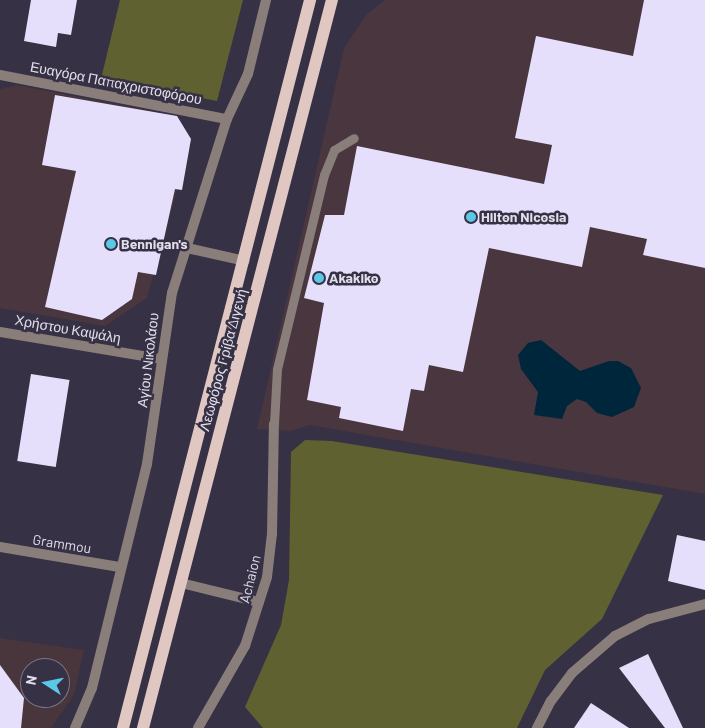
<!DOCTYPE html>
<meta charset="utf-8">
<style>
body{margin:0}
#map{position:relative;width:705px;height:728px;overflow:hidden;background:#363144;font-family:Barlow,sans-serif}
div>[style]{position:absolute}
.commercial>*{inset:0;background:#49363e}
.education>*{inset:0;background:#49363c}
.green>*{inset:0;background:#5f6130}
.water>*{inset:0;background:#00263b}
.building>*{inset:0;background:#e5dffc;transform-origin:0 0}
.lane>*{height:9px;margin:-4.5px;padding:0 4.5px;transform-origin:4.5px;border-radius:4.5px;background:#8a7e7b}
.street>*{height:10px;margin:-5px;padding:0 5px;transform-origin:5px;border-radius:5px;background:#8a7e7b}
.primary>*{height:12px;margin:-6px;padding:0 6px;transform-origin:6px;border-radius:6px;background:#e0c7c2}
.dots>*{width:14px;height:14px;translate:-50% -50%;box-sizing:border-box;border:2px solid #363144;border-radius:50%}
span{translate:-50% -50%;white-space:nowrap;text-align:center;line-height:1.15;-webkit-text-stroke:5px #363144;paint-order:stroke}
.street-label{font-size:14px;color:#e2dfec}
.poi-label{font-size:14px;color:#e2dfec;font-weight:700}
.left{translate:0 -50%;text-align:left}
.north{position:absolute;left:20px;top:658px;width:50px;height:50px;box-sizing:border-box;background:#363144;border:1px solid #7b7787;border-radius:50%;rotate:281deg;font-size:14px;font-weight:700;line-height:20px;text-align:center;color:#e2dfec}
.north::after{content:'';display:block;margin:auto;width:18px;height:22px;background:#5bc8e7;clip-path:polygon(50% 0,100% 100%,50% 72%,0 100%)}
</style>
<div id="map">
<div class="commercial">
<div style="clip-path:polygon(385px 0,705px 0,705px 494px,309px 425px,291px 431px,257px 429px,344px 48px,367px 14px)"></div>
<div style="clip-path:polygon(17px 85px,177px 116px,191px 139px,147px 298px,105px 326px,0 308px,0 89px)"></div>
</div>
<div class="education">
<div style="clip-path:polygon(evenodd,0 638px,84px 650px,74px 695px,51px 728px,0 728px,0 638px,30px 668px,60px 668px,60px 698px,30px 698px,30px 668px)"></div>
</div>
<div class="green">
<div style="clip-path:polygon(120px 0,243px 0,217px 101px,101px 79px)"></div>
<div style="clip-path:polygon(305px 440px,332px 441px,663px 495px,602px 619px,545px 670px,517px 728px,263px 728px,245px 707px,281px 625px,289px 580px,291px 452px)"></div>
</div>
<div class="water">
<div style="clip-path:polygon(541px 340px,580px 371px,609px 361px,618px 361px,631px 368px,641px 388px,634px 407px,612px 417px,597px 413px,586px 402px,577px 399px,567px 406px,562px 419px,534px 415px,538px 392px,521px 369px,518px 355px,528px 343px)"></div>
</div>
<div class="building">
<div style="clip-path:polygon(31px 0,77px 0,71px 35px,58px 33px,56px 47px,24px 41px)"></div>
<div style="clip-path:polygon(644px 0,705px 0,705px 268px,643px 255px,647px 239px,590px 227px,582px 267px,489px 248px,463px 372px,429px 365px,424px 391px,411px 389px,403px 431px,339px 418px,341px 407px,307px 400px,324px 303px,304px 298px,325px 215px,344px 215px,357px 146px,544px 184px,552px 145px,515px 138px,536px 36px,633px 56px)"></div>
<div style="clip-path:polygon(55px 95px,177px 116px,191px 139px,182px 190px,175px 189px,156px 275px,138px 272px,132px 299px,102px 320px,45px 307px,76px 171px,42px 165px)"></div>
<div style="left:31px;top:374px;width:39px;height:88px;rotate:9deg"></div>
<div style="clip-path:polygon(677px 535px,705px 541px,705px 590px,668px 581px)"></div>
<div style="clip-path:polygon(648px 654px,683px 728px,665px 728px,619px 668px)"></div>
<div style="clip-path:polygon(0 665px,24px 698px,21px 728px,0 728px)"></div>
<div style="clip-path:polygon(591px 703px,629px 728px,574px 728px)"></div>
</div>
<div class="lane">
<div style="left:274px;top:424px;width:55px;rotate:-86.9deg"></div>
<div style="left:277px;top:369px;width:200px;rotate:-76.4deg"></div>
<div style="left:324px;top:175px;width:27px;rotate:-68deg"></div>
<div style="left:334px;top:150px;width:23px;rotate:-31deg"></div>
</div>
<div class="street">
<div style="left:0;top:75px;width:231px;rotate:11deg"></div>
<div style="left:187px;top:248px;width:59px;rotate:12.6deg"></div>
<div style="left:0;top:332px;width:164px;rotate:9.5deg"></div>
<div style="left:0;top:547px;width:121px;rotate:9.5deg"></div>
<div style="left:181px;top:583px;width:80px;rotate:13.7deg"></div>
<div style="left:75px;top:728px;width:43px;rotate:-67deg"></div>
<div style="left:92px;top:688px;width:231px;rotate:-76.2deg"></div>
<div style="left:147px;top:464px;width:173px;rotate:-81.7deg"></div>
<div style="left:172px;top:293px;width:182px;rotate:-72.5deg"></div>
<div style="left:227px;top:119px;width:50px;rotate:-65deg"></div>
<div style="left:248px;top:74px;width:76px;rotate:-76.3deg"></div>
<div style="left:198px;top:728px;width:95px;rotate:-60.2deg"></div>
<div style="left:245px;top:646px;width:72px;rotate:-72.3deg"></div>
<div style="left:267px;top:577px;width:43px;rotate:-83.4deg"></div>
<div style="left:272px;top:534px;width:110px;rotate:-89deg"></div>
<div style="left:537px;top:728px;width:30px;rotate:-63deg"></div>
<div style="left:551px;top:701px;width:35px;rotate:-53deg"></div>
<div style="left:572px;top:673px;width:57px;rotate:-40.7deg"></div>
<div style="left:615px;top:636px;width:38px;rotate:-27deg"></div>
<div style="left:649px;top:619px;width:58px;rotate:-15deg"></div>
</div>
<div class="primary">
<div style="left:123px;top:728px;width:752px;rotate:-75.59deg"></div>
<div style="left:143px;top:728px;width:752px;rotate:-75.45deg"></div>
</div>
<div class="dots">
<div style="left:471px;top:217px;background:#5bc8e7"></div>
<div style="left:111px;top:244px;background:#5bc8e7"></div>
<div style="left:319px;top:278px;background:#5bc8e7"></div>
</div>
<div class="street-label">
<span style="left:116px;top:83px;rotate:11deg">Ευαγόρα Παπαχριστοφόρου</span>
<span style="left:68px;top:329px;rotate:10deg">Χρήστου Καψάλη</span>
<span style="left:148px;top:360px;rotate:-83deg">Αγίου Νικολάου</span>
<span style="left:223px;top:360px;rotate:-75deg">Λεωφόρος Γρίβα Διγενή</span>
<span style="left:62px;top:544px;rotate:9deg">Grammou</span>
<span style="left:250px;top:579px;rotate:-76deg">Achaion</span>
</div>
<div class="poi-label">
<span class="left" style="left:481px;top:217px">Hilton Nicosia</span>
<span class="left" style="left:121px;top:244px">Bennigan's</span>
<span class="left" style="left:329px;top:278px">Akakiko</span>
</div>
<div class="north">N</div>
</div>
